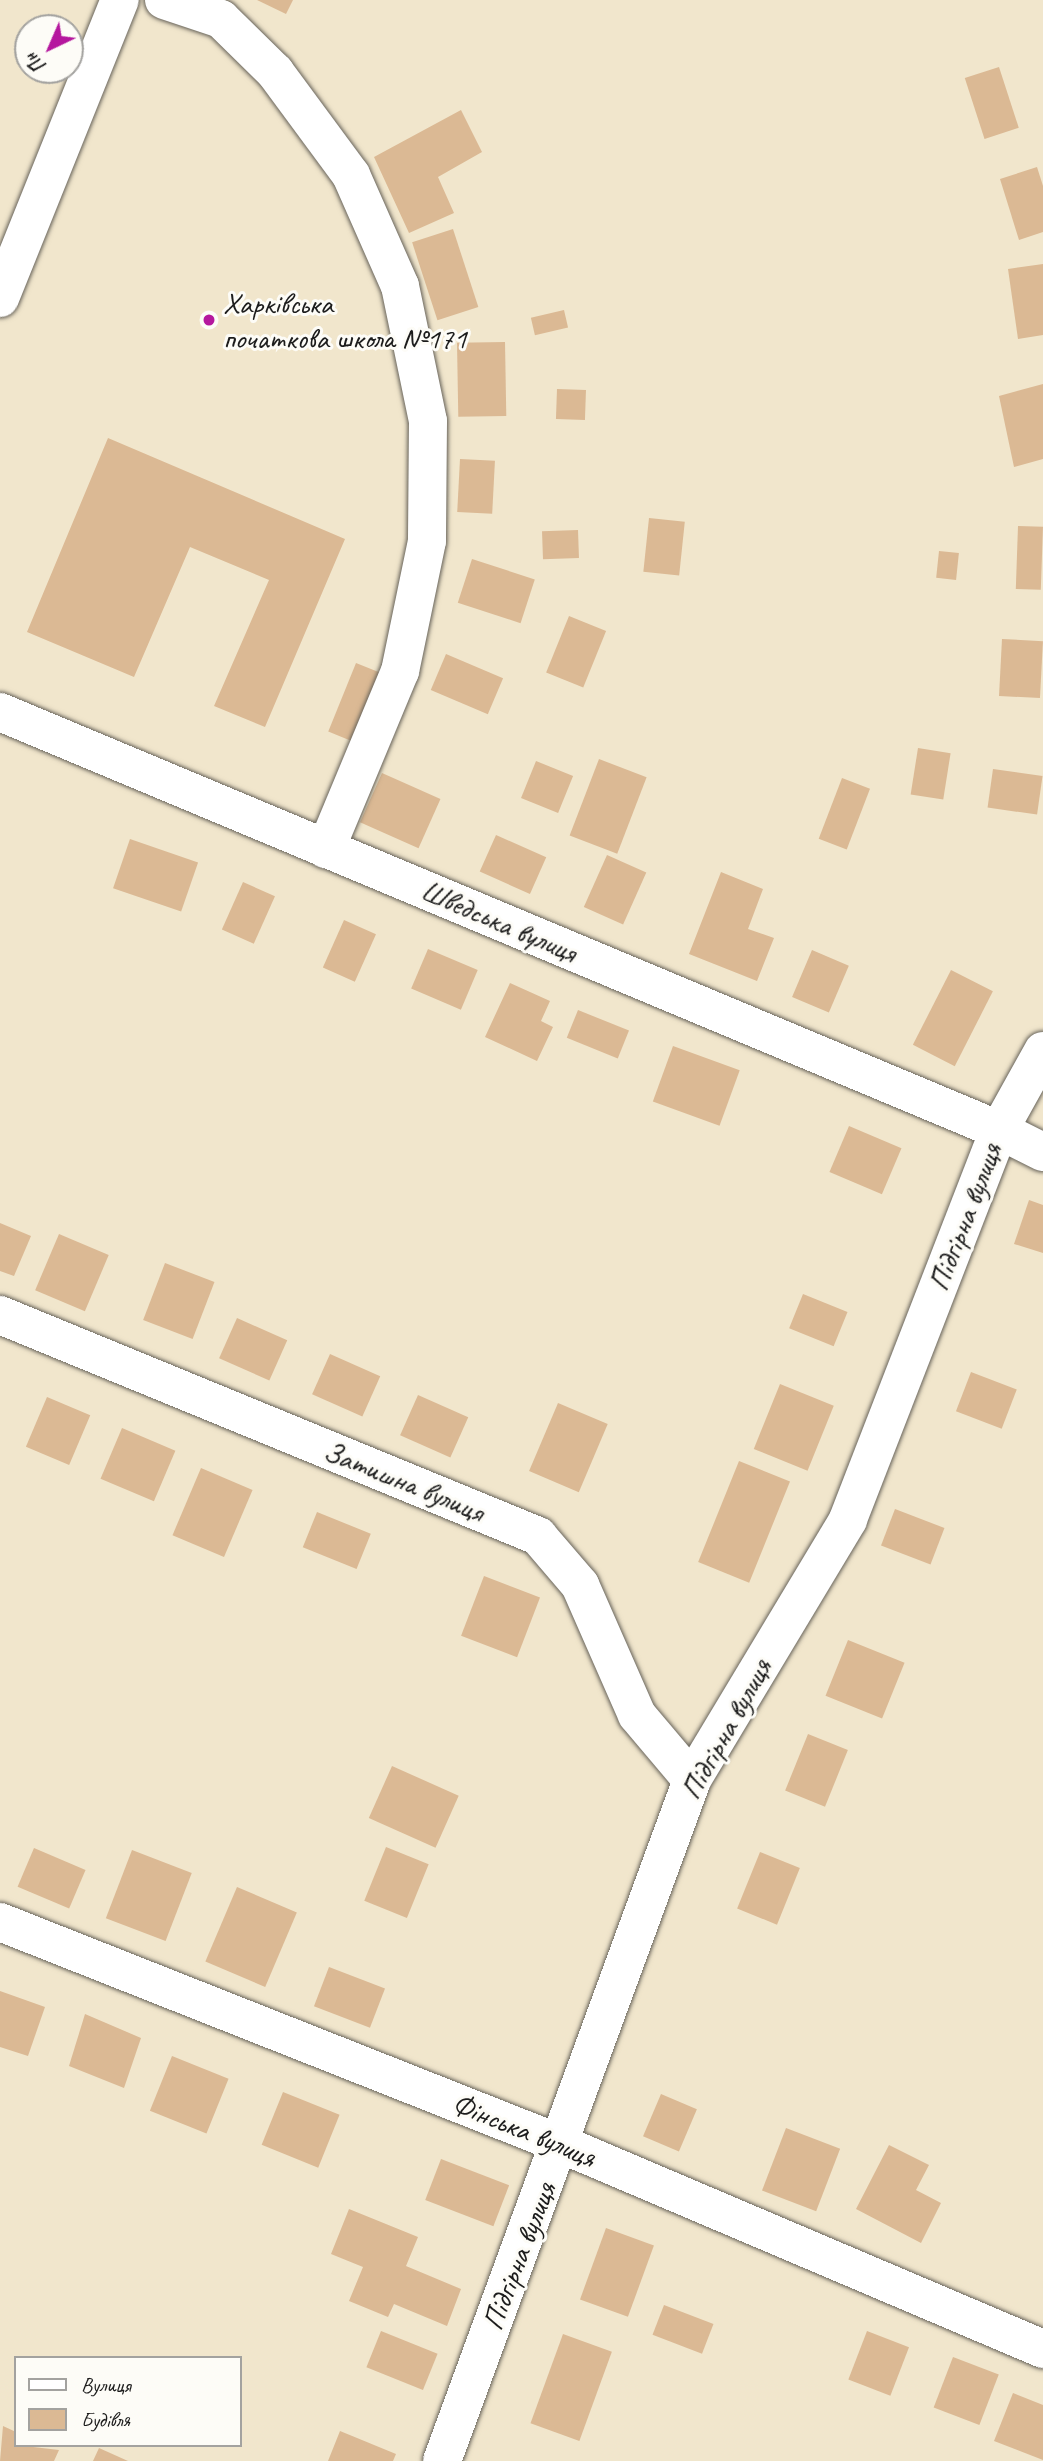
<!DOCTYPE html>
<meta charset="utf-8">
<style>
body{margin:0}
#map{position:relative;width:1043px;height:2461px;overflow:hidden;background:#f1e6cc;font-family:Caveat,sans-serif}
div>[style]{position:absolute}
.building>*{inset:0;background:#dbb994;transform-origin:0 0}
.roads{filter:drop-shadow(0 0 2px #67635a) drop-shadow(0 0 2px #67635a)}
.minor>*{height:38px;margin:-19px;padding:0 19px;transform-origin:19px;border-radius:19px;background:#fff}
.dots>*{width:19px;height:19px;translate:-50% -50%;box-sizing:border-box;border:4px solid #fdfcf7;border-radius:50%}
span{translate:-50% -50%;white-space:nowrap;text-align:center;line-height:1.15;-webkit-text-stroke:6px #fdfcf7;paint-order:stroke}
.poi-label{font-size:30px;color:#1c1c1c}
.left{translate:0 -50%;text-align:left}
.street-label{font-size:30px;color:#1c1c1c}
.legend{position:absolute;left:14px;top:2356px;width:228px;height:91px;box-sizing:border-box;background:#fdfcf7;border:2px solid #a3a29f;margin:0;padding:9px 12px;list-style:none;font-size:21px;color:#1c1c1c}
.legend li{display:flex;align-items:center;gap:14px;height:35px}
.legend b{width:35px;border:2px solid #a3a29f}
.north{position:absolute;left:14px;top:14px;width:70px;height:70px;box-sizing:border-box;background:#fdfcf7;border:2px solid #a3a29f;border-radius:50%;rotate:224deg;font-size:19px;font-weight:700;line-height:28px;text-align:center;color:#1c1c1c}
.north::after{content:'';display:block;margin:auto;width:24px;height:32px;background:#b5179e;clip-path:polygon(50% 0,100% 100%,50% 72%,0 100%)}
</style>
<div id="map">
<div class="building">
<div style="clip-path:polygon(257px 0,293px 0,286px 14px)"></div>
<div style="left:999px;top:67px;width:64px;height:36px;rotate:72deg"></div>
<div style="clip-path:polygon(461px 110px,482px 152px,438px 177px,454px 213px,409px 233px,374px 157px)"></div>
<div style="clip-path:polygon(1037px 167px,1043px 186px,1043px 232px,1019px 240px,1000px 179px)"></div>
<div style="left:453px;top:229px;width:82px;height:43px;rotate:72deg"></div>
<div style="clip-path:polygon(1043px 264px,1043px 335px,1018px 339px,1008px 269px)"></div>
<div style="left:564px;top:310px;width:18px;height:34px;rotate:77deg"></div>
<div style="left:505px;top:342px;width:74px;height:48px;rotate:89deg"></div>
<div style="clip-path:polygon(1043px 384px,1043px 459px,1014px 467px,999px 396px)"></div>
<div style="left:557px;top:389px;width:29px;height:30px;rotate:2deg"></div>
<div style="clip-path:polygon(108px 438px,345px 539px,265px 727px,214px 706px,269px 580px,190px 547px,134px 677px,27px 632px)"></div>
<div style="left:460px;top:459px;width:35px;height:53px;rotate:3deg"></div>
<div style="left:649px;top:518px;width:36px;height:54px;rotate:6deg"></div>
<div style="left:1018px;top:526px;width:25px;height:63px;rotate:2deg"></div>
<div style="left:578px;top:530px;width:28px;height:36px;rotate:88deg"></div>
<div style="left:939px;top:551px;width:20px;height:27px;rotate:6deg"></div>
<div style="left:472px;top:559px;width:66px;height:46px;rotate:18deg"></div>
<div style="left:569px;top:616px;width:40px;height:61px;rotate:22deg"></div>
<div style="left:1002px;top:639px;width:41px;height:57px;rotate:3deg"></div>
<div style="left:446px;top:654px;width:62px;height:39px;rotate:23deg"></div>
<div style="left:356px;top:663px;width:27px;height:74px;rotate:22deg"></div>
<div style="left:918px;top:748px;width:33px;height:47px;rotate:9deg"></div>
<div style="left:599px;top:759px;width:51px;height:82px;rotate:21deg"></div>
<div style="left:536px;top:761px;width:40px;height:40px;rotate:22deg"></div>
<div style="left:993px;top:769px;width:50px;height:39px;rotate:8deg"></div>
<div style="left:382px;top:773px;width:64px;height:54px;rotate:24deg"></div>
<div style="left:842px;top:778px;width:30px;height:65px;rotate:21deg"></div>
<div style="left:496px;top:835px;width:55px;height:40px;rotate:24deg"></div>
<div style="left:130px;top:839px;width:72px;height:52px;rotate:19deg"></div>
<div style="left:607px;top:855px;width:43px;height:57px;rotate:24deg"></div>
<div style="clip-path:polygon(721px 872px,763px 889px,748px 929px,774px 938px,757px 981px,689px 954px)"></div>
<div style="left:243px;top:882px;width:35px;height:52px;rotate:24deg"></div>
<div style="left:344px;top:920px;width:35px;height:52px;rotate:24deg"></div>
<div style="left:428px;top:949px;width:54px;height:43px;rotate:23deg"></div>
<div style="left:812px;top:950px;width:40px;height:51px;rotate:23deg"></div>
<div style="left:951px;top:970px;width:47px;height:84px;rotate:27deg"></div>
<div style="clip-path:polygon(510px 983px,550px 1001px,541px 1021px,553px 1027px,537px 1061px,485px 1037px)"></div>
<div style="left:578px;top:1010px;width:55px;height:30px;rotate:22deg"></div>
<div style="left:673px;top:1046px;width:71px;height:59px;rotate:20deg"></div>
<div style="left:849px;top:1126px;width:57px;height:50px;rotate:23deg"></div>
<div style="clip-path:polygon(1029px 1200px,1043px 1205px,1043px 1253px,1014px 1244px)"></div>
<div style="clip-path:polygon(0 1223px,31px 1236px,14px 1276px,0 1271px)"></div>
<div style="left:59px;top:1234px;width:54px;height:61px;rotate:23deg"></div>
<div style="left:165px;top:1263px;width:53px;height:61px;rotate:21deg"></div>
<div style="left:803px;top:1294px;width:48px;height:37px;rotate:22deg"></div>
<div style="left:237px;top:1318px;width:55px;height:44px;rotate:24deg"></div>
<div style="left:330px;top:1354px;width:55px;height:44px;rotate:24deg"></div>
<div style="left:971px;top:1372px;width:49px;height:42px;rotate:21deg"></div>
<div style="left:780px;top:1384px;width:58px;height:70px;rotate:22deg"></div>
<div style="left:418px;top:1395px;width:55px;height:44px;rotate:24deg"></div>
<div style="left:47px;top:1397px;width:47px;height:54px;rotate:23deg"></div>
<div style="left:558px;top:1403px;width:54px;height:74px;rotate:23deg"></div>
<div style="left:122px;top:1428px;width:58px;height:55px;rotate:23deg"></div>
<div style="left:739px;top:1461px;width:55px;height:109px;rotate:22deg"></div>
<div style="left:201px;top:1468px;width:56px;height:73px;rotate:23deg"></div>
<div style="left:895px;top:1509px;width:53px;height:39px;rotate:21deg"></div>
<div style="left:317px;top:1512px;width:58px;height:38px;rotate:22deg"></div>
<div style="left:484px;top:1576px;width:60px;height:64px;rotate:21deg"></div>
<div style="left:848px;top:1640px;width:61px;height:60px;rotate:22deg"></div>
<div style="left:808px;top:1734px;width:43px;height:61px;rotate:22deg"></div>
<div style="left:392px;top:1766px;width:73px;height:57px;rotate:24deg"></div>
<div style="left:386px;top:1847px;width:46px;height:58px;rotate:22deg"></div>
<div style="left:34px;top:1848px;width:56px;height:42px;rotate:23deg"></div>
<div style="left:132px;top:1850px;width:64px;height:73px;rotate:21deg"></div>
<div style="left:760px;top:1852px;width:43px;height:61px;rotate:22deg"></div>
<div style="left:237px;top:1887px;width:65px;height:81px;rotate:23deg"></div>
<div style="left:329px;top:1967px;width:60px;height:42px;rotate:21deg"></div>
<div style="clip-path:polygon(0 1991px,45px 2007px,28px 2056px,0 2047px)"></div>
<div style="clip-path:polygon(85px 2014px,141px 2038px,124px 2088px,69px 2066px)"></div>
<div style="left:172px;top:2056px;width:61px;height:59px;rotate:22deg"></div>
<div style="left:283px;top:2092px;width:61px;height:57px;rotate:22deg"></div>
<div style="left:661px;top:2094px;width:39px;height:46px;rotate:23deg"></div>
<div style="left:786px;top:2128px;width:58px;height:67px;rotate:21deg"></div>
<div style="clip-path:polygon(889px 2145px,929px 2165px,916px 2190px,941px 2203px,921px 2243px,856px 2209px)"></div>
<div style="left:441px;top:2159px;width:73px;height:44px;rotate:21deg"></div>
<div style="clip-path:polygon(349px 2209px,418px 2237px,406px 2266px,461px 2289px,447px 2326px,394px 2304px,388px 2317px,349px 2301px,363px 2267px,331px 2254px)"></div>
<div style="left:606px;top:2228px;width:51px;height:76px;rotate:20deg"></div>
<div style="left:664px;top:2305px;width:53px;height:32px;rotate:21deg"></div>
<div style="left:381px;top:2331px;width:61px;height:39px;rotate:22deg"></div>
<div style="left:867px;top:2331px;width:45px;height:52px;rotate:21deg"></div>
<div style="left:563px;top:2334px;width:52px;height:95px;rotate:20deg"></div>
<div style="left:953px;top:2357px;width:49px;height:54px;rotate:21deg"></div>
<div style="clip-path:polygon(1013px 2393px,1043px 2405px,1043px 2460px,994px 2441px)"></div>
<div style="clip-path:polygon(3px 2426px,16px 2432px,16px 2445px,59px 2450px,54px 2461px,0 2461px)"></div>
<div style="clip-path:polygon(340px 2431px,396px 2454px,393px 2461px,328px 2461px)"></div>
<div style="clip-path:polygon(99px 2448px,128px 2461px,93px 2461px)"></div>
</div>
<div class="roads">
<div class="minor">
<div style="left:164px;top:0;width:60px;rotate:18.4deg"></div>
<div style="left:221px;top:19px;width:76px;rotate:44.5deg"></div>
<div style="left:275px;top:72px;width:128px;rotate:53.6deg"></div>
<div style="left:351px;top:175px;width:121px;rotate:66.2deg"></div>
<div style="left:400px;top:286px;width:138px;rotate:78.3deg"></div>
<div style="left:428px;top:421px;width:120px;rotate:90.5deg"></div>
<div style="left:427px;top:541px;width:133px;rotate:101.7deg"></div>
<div style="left:400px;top:671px;width:193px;rotate:112.6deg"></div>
<div style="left:0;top:298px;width:321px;rotate:-68.1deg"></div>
<div style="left:0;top:712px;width:1083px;rotate:22.71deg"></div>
<div style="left:999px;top:1130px;width:418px;rotate:111.2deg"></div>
<div style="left:848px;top:1520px;width:303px;rotate:121deg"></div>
<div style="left:692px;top:1780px;width:725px;rotate:110.16deg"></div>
<div style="left:1043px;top:1051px;width:90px;rotate:119.1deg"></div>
<div style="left:999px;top:1130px;width:49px;rotate:26.6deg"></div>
<div style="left:0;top:1315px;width:582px;rotate:22.33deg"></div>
<div style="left:538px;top:1536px;width:65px;rotate:49.4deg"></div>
<div style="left:580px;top:1585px;width:142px;rotate:66.3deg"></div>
<div style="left:637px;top:1715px;width:85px;rotate:49.8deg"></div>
<div style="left:0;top:1922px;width:603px;rotate:21.59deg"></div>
<div style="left:561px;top:2144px;width:524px;rotate:23.04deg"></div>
</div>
</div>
<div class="dots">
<div style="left:209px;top:320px;background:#b5179e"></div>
</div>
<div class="poi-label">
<span class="left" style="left:223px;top:320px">Харківська<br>початкова школа №171</span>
</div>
<div class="street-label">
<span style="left:499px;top:921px;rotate:23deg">Шведська вулиця</span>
<span style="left:965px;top:1217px;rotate:-69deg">Підгірна вулиця</span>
<span style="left:404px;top:1481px;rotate:22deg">Затишна вулиця</span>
<span style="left:726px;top:1729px;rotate:-61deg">Підгірна вулиця</span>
<span style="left:524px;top:2130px;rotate:22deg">Фінська вулиця</span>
<span style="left:519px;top:2256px;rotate:-69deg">Підгірна вулиця</span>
</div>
<ul class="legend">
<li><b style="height:9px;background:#fff"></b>Вулиця</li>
<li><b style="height:19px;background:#dbb994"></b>Будівля</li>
</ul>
<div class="north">Пн</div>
</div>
